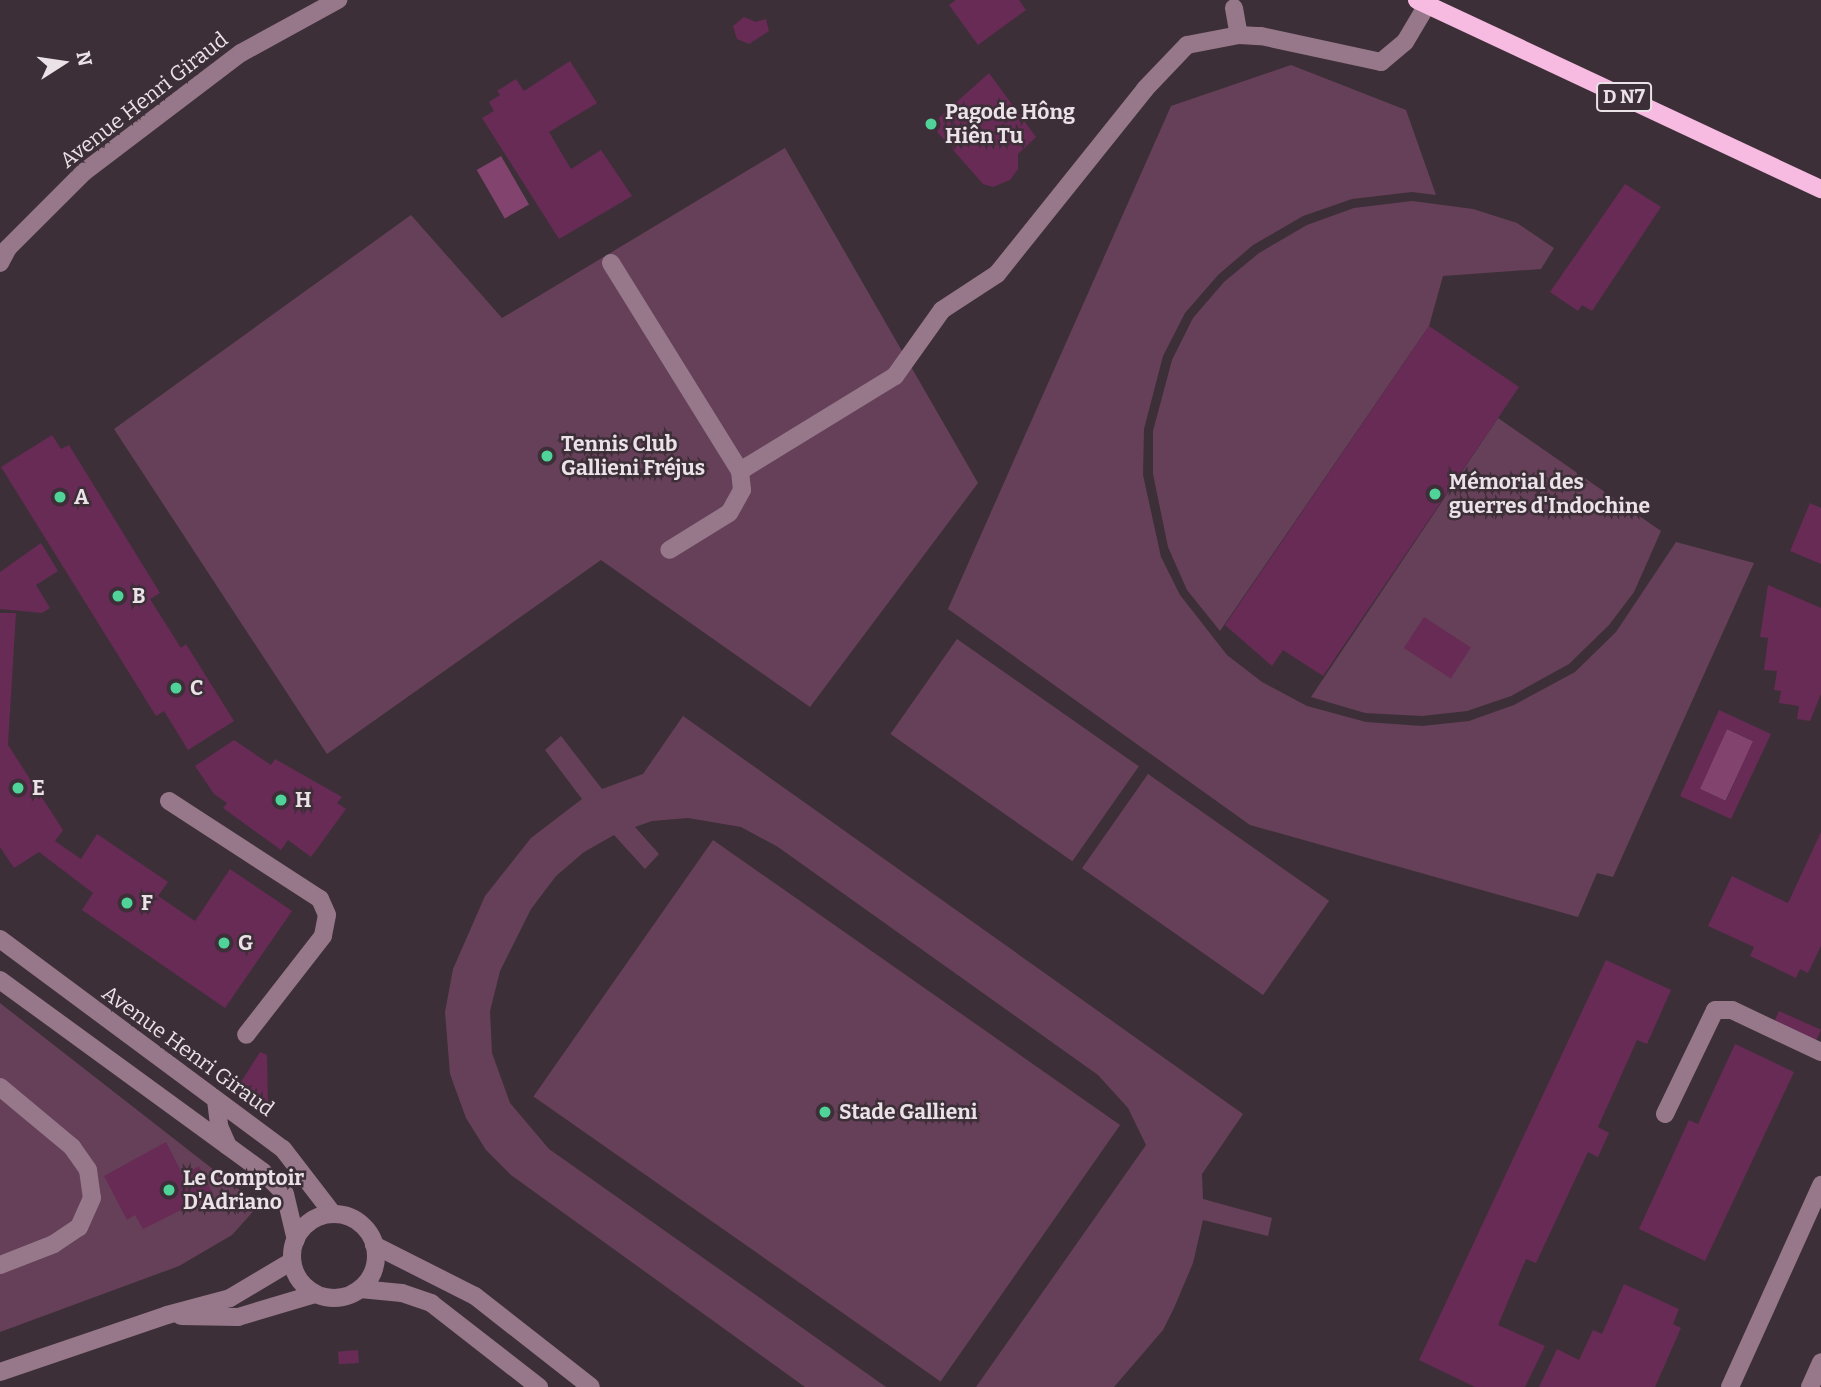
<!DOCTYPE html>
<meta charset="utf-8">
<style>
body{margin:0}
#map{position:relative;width:1821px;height:1387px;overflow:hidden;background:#3d2f38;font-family:Bitter,serif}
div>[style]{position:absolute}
.green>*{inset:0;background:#664059;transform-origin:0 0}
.water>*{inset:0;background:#82446f;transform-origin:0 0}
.building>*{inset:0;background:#672b55;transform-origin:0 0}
.minor>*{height:18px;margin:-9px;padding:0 9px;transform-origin:9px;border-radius:9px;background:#96788a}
.minor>.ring{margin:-9px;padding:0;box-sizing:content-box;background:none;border:18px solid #96788a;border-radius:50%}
.major>*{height:18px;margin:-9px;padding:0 9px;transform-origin:9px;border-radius:9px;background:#f7bae1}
.dots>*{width:19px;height:19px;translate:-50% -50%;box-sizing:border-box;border:4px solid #3d2f38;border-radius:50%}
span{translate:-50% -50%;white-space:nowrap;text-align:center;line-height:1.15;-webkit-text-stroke:5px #3d2f38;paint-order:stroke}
.shield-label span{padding:2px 5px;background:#3d2f38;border:2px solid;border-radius:5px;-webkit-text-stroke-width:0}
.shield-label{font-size:19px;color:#ebe2e8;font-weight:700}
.street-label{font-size:21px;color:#ebe2e8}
.poi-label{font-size:21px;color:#ebe2e8;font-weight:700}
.left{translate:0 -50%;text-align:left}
.north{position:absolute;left:28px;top:28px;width:70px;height:70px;-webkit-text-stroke:5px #3d2f38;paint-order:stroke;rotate:78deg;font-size:19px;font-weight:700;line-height:28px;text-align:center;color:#ebe2e8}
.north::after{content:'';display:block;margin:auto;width:24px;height:32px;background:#ebe2e8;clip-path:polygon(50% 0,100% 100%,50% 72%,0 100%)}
</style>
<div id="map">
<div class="green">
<div style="clip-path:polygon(1291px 65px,1406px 110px,1436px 195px,1412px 192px,1352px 199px,1303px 216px,1253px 245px,1218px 275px,1185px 313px,1163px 356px,1144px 429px,1143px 475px,1161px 557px,1180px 595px,1227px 655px,1262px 682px,1307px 706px,1366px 722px,1422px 726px,1469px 721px,1514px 705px,1575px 672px,1616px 632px,1676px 542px,1754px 563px,1613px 877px,1597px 873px,1578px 917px,1250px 825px,948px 609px,1171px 106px)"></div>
<div style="clip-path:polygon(785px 148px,978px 483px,810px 707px,601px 560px,327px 754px,114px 429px,411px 215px,502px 318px)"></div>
<div style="clip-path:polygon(1412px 201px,1473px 209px,1517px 223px,1554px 248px,1541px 269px,1443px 276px,1429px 326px,1220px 631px,1187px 590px,1168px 547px,1153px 474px,1153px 431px,1172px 360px,1193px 318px,1224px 282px,1259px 253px,1307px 225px,1354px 208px)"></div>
<div style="clip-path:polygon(1498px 418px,1661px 531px,1634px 592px,1609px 625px,1569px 664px,1511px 696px,1467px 711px,1422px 716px,1365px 713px,1311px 697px)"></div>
<div style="left:957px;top:639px;width:222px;height:116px;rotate:35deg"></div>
<div style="clip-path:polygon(683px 716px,1243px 1114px,1202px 1174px,1203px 1199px,1272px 1218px,1268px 1236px,1203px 1220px,1193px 1263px,1174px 1308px,1163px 1330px,1114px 1387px,976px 1387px,1146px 1145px,1128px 1108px,1098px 1075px,778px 847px,741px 827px,688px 818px,652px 821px,635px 827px,659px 854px,645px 869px,614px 835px,584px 852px,556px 876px,531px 909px,500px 971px,490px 1011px,492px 1053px,510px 1103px,549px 1149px,886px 1387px,805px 1387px,511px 1175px,486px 1150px,466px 1118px,450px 1074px,445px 1012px,453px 969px,485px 896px,531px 838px,582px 799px,545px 750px,561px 736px,602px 789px,643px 774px)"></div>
<div style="left:1148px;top:774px;width:221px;height:115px;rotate:35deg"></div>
<div style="left:713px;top:840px;width:497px;height:313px;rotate:35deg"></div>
<div style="clip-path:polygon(0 1003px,259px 1205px,232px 1235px,179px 1266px,0 1332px)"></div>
</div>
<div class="water">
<div style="left:501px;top:156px;width:56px;height:28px;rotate:60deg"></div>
<div style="left:1727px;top:729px;width:29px;height:66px;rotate:25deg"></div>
</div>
<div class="building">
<div style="clip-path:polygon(956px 0,1019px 0,1026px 10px,978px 45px,949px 5px)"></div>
<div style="clip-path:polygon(744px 17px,756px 22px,766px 19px,769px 31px,749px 44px,737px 39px,733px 26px)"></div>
<div style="clip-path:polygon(570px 61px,597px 103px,549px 132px,571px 169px,601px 150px,632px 196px,559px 239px,482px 118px,494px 111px,489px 102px,500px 95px,497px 91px,516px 79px,524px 91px)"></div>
<div style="clip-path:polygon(989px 73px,1036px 137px,1018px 154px,1018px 169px,1010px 180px,993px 187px,983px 184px,931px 125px)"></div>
<div style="clip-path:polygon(1625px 184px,1661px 207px,1592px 311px,1582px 305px,1578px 311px,1550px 292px)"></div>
<div style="clip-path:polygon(1429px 326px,1519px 387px,1323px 676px,1283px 650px,1272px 666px,1225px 625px)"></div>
<div style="clip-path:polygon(52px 435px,61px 449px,69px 445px,160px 593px,150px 599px,181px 648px,186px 644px,234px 721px,188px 750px,164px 711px,156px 716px,1px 467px)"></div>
<div style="clip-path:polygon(1810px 503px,1821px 508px,1821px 564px,1790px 551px)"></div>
<div style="clip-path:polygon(41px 543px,58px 571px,36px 585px,50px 608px,42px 613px,0 609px,0 572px)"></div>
<div style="clip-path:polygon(1768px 585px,1821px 608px,1821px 694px,1810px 721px,1797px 719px,1799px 706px,1779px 703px,1781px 691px,1774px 690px,1777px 671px,1764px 670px,1768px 638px,1760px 637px)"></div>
<div style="clip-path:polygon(0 613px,16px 613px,8px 745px,63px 830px,55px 841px,81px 859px,97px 834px,168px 882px,158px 896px,195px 921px,230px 869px,292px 911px,225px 1008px,82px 910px,93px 893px,39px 852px,14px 868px,0 847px)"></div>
<div style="left:1424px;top:617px;width:56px;height:37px;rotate:33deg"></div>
<div style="clip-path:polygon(evenodd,1719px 710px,1771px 734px,1731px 819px,1680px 796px,1719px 710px,1727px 729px,1753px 741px,1726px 801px,1700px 789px,1727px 729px)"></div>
<div style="clip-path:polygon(234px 740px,271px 765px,275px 759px,342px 797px,337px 803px,346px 809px,311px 857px,288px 840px,281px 850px,223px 808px,227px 803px,214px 794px,195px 766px)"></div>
<div style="clip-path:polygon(1821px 832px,1821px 946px,1808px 973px,1800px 969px,1796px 978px,1750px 956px,1754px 947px,1708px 926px,1732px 876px,1788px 903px)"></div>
<div style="clip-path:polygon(1606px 960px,1671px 990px,1647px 1044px,1637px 1040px,1598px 1127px,1609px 1133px,1598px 1157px,1588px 1152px,1536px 1263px,1526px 1259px,1498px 1325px,1545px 1346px,1525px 1387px,1475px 1387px,1419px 1360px)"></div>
<div style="left:1779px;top:1011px;width:46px;height:13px;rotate:24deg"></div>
<div style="clip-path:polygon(1735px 1044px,1794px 1072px,1705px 1261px,1639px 1229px,1689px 1120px,1698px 1124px)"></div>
<div style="clip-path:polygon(260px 1052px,267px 1055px,268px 1106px,239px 1085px)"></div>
<div style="clip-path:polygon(166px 1142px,183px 1175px,199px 1166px,213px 1194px,143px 1229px,135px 1215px,127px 1220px,104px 1176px)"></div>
<div style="clip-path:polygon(1624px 1284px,1679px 1309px,1673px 1324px,1681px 1328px,1655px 1387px,1539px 1387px,1557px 1349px,1579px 1360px,1593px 1330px,1602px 1334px)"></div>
<div style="left:358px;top:1350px;width:13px;height:20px;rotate:86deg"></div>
</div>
<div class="minor">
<div style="left:1234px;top:8px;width:27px;rotate:80deg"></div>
<div style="left:0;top:263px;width:17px;rotate:-62deg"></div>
<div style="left:8px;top:248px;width:107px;rotate:-45deg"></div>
<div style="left:84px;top:172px;width:197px;rotate:-37.2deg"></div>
<div style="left:241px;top:53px;width:111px;rotate:-28.7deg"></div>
<div style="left:611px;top:263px;width:245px;rotate:58.2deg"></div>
<div style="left:740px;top:471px;width:19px;rotate:84deg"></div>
<div style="left:742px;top:490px;width:26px;rotate:119deg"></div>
<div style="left:729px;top:513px;width:70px;rotate:148.3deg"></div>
<div style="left:740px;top:471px;width:182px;rotate:-31.5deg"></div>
<div style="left:895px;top:376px;width:81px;rotate:-54.5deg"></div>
<div style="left:942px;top:310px;width:66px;rotate:-33.2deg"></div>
<div style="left:997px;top:274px;width:237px;rotate:-51.3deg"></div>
<div style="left:1145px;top:89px;width:61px;rotate:-46.3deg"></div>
<div style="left:1187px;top:45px;width:53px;rotate:-10.9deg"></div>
<div style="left:1239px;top:35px;width:22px;rotate:3deg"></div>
<div style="left:1261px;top:36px;width:123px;rotate:12.2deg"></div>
<div style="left:1381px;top:62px;width:31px;rotate:-40deg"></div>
<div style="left:1405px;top:42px;width:43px;rotate:-59.3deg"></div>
<div style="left:169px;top:801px;width:180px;rotate:33deg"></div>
<div style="left:320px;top:899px;width:17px;rotate:66deg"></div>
<div style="left:327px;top:915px;width:21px;rotate:101deg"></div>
<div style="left:323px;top:936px;width:125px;rotate:127.9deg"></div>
<div style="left:0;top:939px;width:352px;rotate:36.6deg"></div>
<div style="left:283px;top:1149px;width:82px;rotate:52.4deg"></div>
<div style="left:0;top:980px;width:326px;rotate:36.1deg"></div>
<div style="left:263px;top:1172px;width:31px;rotate:45deg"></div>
<div style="left:285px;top:1194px;width:47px;rotate:76.6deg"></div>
<div style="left:0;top:1087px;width:94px;rotate:39.8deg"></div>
<div style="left:72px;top:1147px;width:28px;rotate:55deg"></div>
<div style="left:88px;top:1170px;width:28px;rotate:82deg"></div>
<div style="left:92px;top:1198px;width:32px;rotate:114deg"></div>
<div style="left:79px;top:1227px;width:30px;rotate:146deg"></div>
<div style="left:54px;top:1244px;width:58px;rotate:158.7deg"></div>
<div style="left:216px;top:1100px;width:26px;rotate:83deg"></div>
<div style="left:219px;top:1126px;width:22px;rotate:66deg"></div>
<div style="left:1665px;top:1114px;width:115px;rotate:-64.3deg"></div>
<div style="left:1715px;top:1010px;width:17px"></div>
<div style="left:1732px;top:1010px;width:98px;rotate:25.3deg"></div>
<div class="ring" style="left:292px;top:1214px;width:66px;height:66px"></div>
<div style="left:374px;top:1245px;width:113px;rotate:26.8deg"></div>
<div style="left:475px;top:1296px;width:147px;rotate:38.1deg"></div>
<div style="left:360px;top:1289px;width:42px;rotate:5.4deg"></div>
<div style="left:402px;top:1293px;width:31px;rotate:19deg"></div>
<div style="left:431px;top:1303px;width:137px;rotate:37.9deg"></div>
<div style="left:181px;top:1316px;width:57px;rotate:1deg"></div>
<div style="left:238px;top:1317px;width:80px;rotate:-16.6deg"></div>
<div style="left:0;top:1372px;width:176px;rotate:-18.8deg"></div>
<div style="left:167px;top:1315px;width:65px;rotate:-15.1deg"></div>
<div style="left:230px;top:1298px;width:72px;rotate:-30.8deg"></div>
<div style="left:1730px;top:1387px;width:222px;rotate:-65.7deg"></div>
<div style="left:1810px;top:1387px;width:27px;rotate:-66deg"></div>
</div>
<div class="major">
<div style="left:1417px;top:0;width:446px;rotate:25.1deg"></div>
</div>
<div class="dots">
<div style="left:931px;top:124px;background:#50d398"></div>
<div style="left:547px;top:456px;background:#50d398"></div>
<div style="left:1435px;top:494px;background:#50d398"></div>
<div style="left:60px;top:497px;background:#50d398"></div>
<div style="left:118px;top:596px;background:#50d398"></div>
<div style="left:176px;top:688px;background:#50d398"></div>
<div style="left:18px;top:788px;background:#50d398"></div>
<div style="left:281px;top:800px;background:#50d398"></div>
<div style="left:127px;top:903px;background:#50d398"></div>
<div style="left:224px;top:943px;background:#50d398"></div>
<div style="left:825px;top:1112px;background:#50d398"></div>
<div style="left:169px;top:1190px;background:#50d398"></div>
</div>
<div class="shield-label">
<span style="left:1624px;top:97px">D N7</span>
</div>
<div class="street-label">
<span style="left:144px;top:100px;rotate:-38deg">Avenue Henri Giraud</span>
<span style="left:188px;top:1051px;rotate:36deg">Avenue Henri Giraud</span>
</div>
<div class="poi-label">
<span class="left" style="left:945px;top:124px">Pagode Hông<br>Hiên Tu</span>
<span class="left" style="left:561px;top:456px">Tennis Club<br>Gallieni Fréjus</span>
<span class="left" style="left:1449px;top:494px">Mémorial des<br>guerres d'Indochine</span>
<span class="left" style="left:74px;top:497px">A</span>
<span class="left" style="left:132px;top:596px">B</span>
<span class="left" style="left:190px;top:688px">C</span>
<span class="left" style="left:32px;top:788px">E</span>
<span class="left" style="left:295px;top:800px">H</span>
<span class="left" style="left:141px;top:903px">F</span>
<span class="left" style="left:238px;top:943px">G</span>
<span class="left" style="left:839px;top:1112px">Stade Gallieni</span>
<span class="left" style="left:183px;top:1190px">Le Comptoir<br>D'Adriano</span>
</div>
<div class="north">N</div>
</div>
